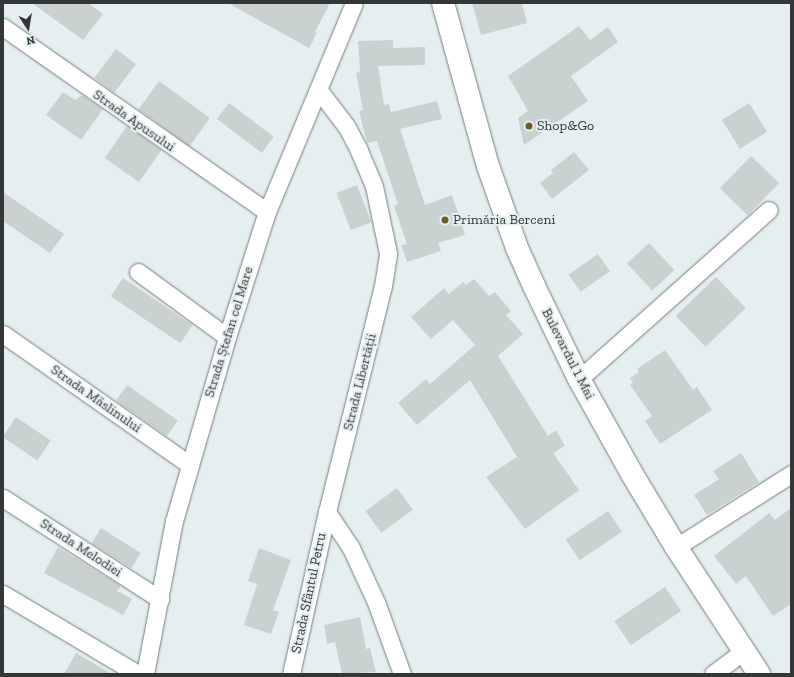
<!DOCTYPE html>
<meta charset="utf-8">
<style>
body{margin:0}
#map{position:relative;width:794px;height:677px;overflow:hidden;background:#e6eff0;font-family:"Zilla Slab",serif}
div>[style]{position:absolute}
.building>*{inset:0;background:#cad2d1;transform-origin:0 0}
.roads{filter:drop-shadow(0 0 1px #767d7f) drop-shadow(0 0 1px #767d7f)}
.minor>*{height:17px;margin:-8.5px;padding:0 8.5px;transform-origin:8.5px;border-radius:8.5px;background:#fff}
.secondary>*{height:22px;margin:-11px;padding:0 11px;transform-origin:11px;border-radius:11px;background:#fff}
.dots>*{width:11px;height:11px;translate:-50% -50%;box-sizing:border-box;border:2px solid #e6eff0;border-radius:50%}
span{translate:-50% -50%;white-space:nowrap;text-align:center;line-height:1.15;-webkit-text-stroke:4px #e6eff0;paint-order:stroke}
.street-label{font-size:14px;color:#343737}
.poi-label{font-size:14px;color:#343737}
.left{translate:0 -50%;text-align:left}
.frame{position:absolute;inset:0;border:4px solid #343737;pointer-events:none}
.north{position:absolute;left:8px;top:8px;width:40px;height:40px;-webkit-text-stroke:3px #e6eff0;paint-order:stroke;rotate:168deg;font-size:11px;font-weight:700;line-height:16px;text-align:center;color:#343737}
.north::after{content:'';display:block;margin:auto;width:14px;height:18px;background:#343737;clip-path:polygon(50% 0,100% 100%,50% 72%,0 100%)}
</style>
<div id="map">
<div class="building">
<div style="clip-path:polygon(32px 3px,88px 3px,103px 14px,83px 40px)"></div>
<div style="clip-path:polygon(228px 3px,330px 3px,315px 32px,317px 33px,309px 48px)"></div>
<div style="clip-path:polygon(472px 3px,522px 3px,527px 23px,481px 35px)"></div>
<div style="clip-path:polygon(579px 26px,590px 40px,608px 27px,618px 42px,571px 76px,588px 101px,524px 145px,518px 118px,528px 111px,508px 76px)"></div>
<div style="clip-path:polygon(393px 40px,393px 48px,425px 47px,425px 65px,378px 66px,384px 105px,389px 104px,391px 112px,437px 101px,442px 119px,400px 129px,425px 205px,452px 195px,465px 235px,438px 243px,441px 251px,407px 262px,401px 245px,407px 244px,394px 206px,398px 204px,377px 141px,367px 143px,359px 111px,363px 110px,356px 73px,360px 72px,358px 41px)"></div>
<div style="left:116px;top:49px;width:25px;height:36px;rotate:37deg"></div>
<div style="left:159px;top:81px;width:63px;height:35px;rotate:36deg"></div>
<div style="clip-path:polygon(63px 92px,75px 100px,82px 95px,103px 109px,81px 140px,46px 115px)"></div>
<div style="left:229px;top:103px;width:56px;height:20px;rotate:37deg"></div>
<div style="left:749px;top:103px;width:34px;height:32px;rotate:58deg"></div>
<div style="left:127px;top:126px;width:42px;height:39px;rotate:35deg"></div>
<div style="clip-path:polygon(574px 152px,589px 170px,552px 199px,540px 183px,553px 173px,551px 170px)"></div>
<div style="left:751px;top:156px;width:39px;height:45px;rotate:44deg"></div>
<div style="left:357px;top:185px;width:40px;height:22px;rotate:69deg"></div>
<div style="clip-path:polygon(3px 192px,64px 234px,50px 253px,3px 221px)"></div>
<div style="left:649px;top:243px;width:37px;height:30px;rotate:47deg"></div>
<div style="left:598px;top:254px;width:21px;height:36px;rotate:55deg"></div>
<div style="left:716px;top:277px;width:43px;height:56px;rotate:46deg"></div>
<div style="left:123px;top:278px;width:84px;height:22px;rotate:34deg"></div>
<div style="clip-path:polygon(474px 279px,489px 296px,495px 292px,511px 311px,506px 315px,523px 334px,498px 356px,548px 436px,556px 430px,565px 446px,553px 453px,579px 490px,525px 529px,486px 477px,517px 457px,470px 380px,417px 425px,398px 403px,426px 379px,430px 384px,475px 345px,453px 320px,431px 339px,411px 317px,444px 288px,449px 294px,463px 282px,466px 285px)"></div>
<div style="clip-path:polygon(665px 350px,693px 390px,697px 387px,712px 410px,660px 444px,645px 421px,652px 416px,630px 385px,633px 383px,630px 378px,639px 372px,637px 369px)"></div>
<div style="left:127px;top:385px;width:62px;height:19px;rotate:35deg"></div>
<div style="left:16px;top:417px;width:42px;height:24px;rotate:34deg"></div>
<div style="clip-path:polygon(741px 453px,759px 482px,707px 515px,694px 495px,719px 479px,713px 471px)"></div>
<div style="left:397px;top:488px;width:27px;height:39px;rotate:54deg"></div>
<div style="clip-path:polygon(791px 508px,791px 604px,773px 616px,746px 576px,736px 584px,714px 556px,769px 513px,775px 520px)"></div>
<div style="left:608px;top:511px;width:25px;height:51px;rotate:56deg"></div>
<div style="left:101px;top:528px;width:47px;height:18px;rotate:32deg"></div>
<div style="clip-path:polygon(58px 547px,121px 586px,117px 591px,132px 599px,123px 615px,44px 573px)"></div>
<div style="clip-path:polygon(259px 548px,291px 560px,273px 610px,279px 612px,271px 634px,244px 625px,257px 584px,248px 581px)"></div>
<div style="left:665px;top:587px;width:29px;height:61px;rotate:56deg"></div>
<div style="clip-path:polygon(360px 617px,366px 649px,370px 648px,376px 672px,342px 674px,335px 642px,327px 644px,324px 625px)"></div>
<div style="clip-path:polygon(76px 653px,112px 674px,64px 674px)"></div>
</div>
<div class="roads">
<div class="minor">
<div style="left:3px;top:27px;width:322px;rotate:35deg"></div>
<div style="left:138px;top:272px;width:110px;rotate:36.1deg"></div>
<div style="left:3px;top:334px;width:227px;rotate:35deg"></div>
<div style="left:579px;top:379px;width:254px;rotate:-41.7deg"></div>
<div style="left:3px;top:498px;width:187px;rotate:32.8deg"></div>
<div style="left:327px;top:512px;width:43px;rotate:56.3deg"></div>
<div style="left:351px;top:548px;width:60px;rotate:65.2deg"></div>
<div style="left:376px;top:602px;width:77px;rotate:70.1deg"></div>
<div style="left:676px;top:547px;width:136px;rotate:-32.4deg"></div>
<div style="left:3px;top:594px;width:157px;rotate:30.7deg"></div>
<div style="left:145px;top:674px;width:156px;rotate:-79.3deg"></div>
<div style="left:174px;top:521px;width:191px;rotate:-73.9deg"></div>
<div style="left:227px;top:337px;width:131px;rotate:-72.3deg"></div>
<div style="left:267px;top:212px;width:226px;rotate:-67.4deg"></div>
<div style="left:291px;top:674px;width:166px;rotate:-77.5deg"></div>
<div style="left:327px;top:512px;width:233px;rotate:-76.1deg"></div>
<div style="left:383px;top:286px;width:33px;rotate:-81deg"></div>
<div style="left:388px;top:253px;width:68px;rotate:-101.8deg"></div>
<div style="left:374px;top:186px;width:39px;rotate:-113deg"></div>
<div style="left:359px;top:150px;width:27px;rotate:-118deg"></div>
<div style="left:346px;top:126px;width:46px;rotate:-127.1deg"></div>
<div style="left:713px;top:674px;width:38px;rotate:-37deg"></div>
</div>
<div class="secondary">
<div style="left:443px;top:3px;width:169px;rotate:74.6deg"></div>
<div style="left:488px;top:166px;width:87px;rotate:70.5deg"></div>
<div style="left:517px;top:248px;width:42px;rotate:65.9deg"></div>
<div style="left:534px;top:286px;width:103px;rotate:64.2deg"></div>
<div style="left:579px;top:379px;width:109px;rotate:60.8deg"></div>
<div style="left:632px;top:474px;width:85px;rotate:58.9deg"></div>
<div style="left:676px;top:547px;width:152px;rotate:56.8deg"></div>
</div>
</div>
<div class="dots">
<div style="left:529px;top:126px;background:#715a2a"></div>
<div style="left:445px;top:220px;background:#715a2a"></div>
</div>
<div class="street-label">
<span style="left:134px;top:121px;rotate:35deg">Strada Apusului</span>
<span style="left:229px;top:332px;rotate:-73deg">Strada Ștefan cel Mare</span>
<span style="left:568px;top:354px;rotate:63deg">Bulevardul 1 Mai</span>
<span style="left:360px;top:382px;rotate:-76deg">Strada Libertății</span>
<span style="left:96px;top:399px;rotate:35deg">Strada Măslinului</span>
<span style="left:81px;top:548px;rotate:33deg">Strada Melodiei</span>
<span style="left:309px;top:593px;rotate:-78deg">Strada Sfântul Petru</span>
</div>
<div class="poi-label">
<span class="left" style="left:537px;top:126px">Shop&amp;Go</span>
<span class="left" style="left:453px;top:220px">Primăria Berceni</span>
</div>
<div class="frame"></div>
<div class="north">N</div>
</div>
